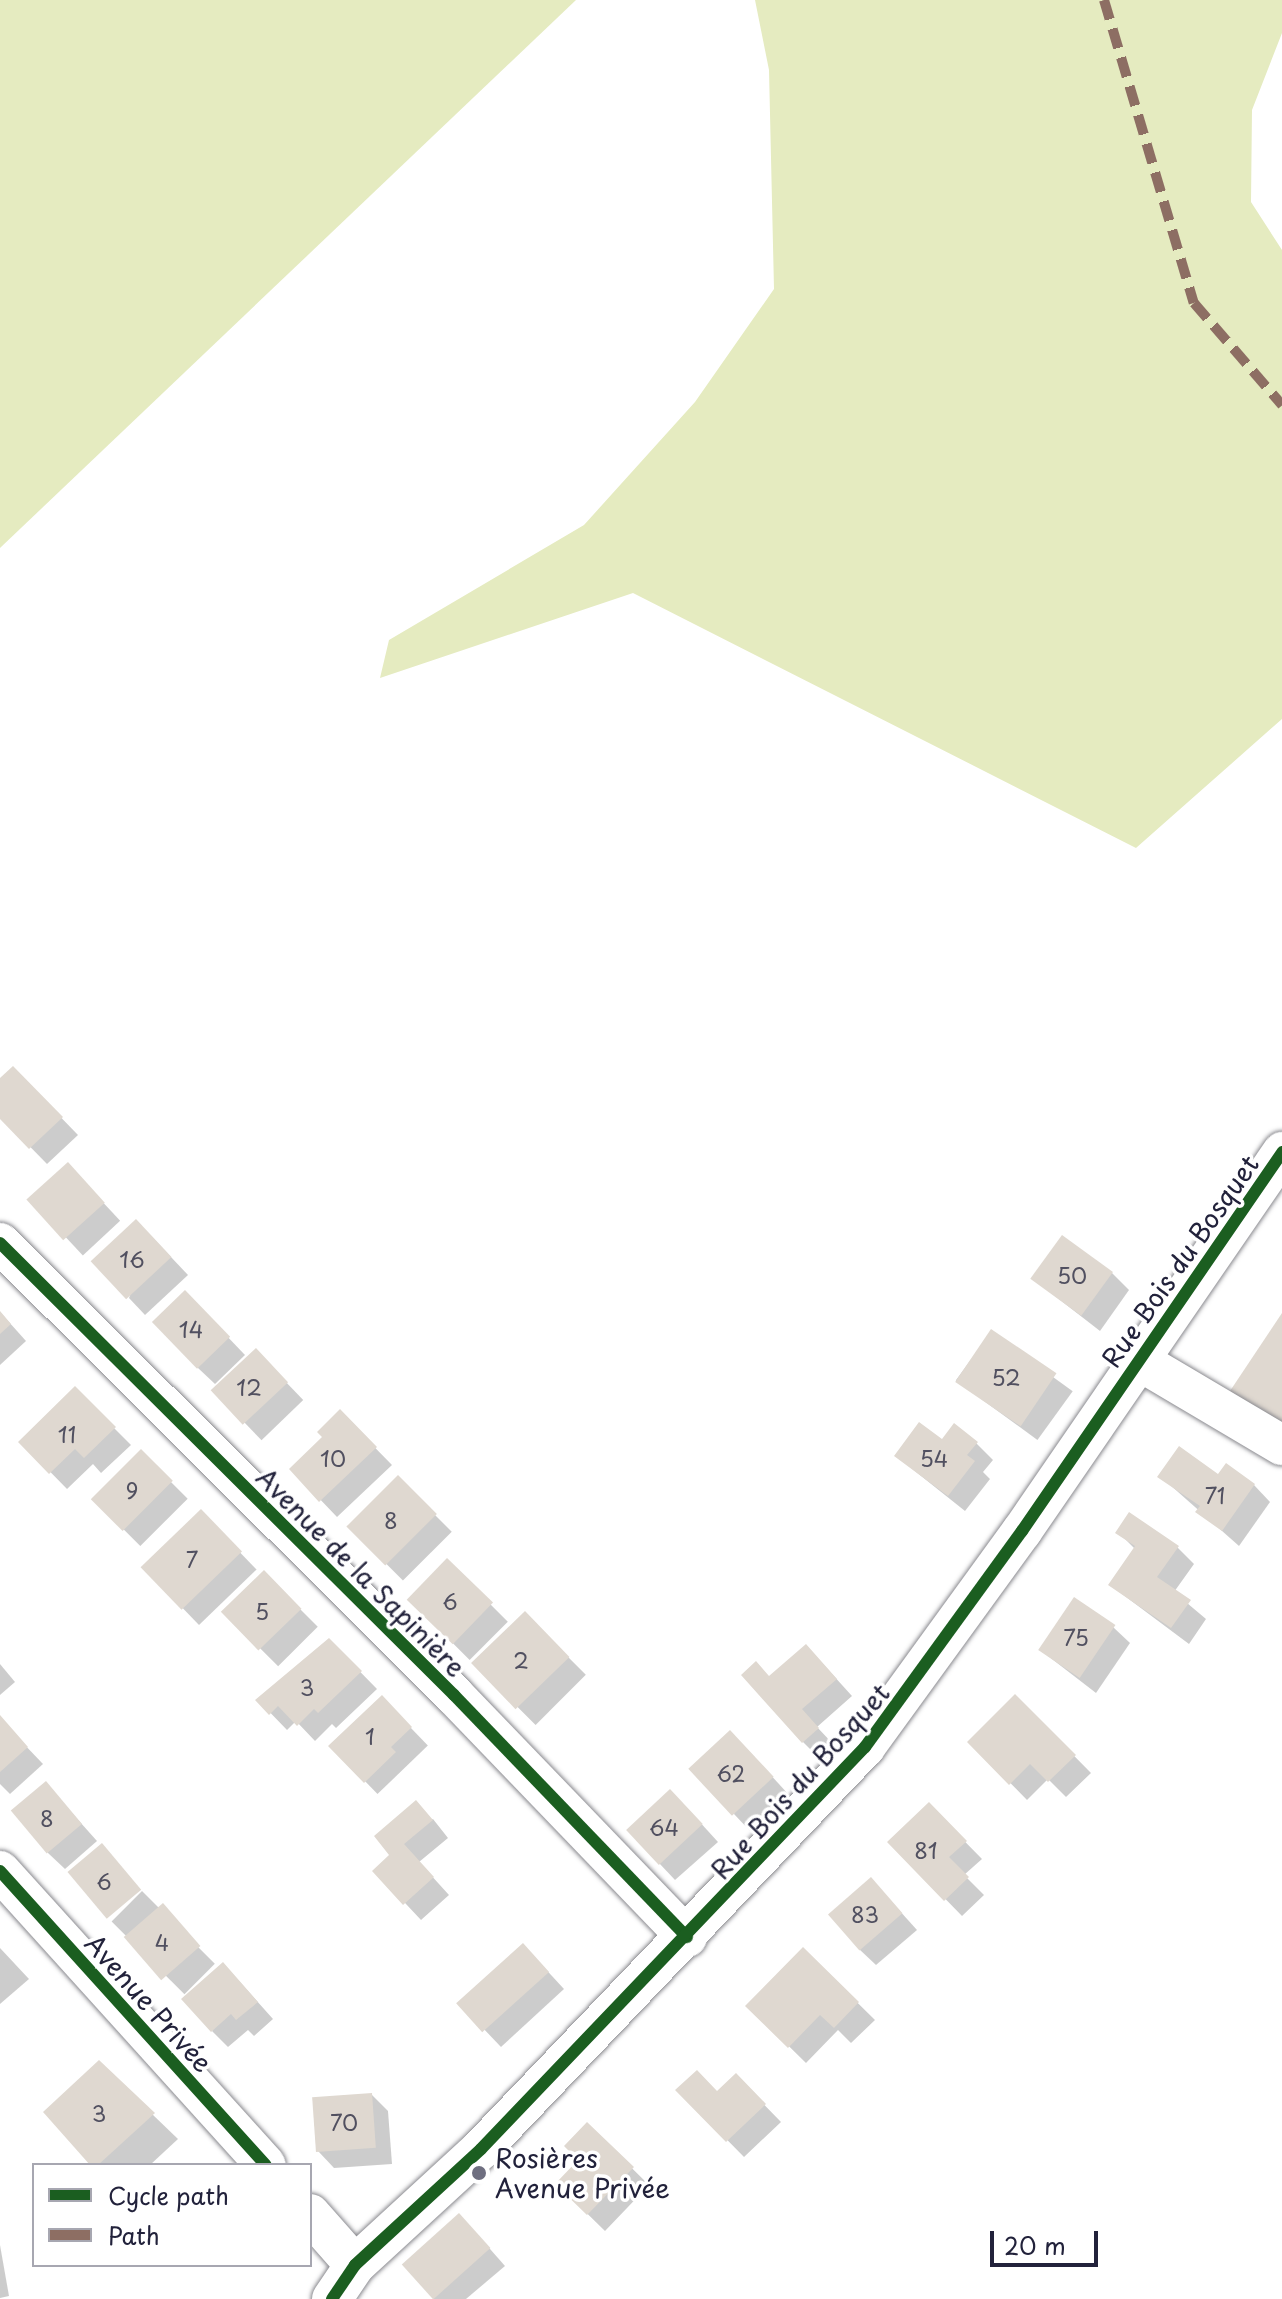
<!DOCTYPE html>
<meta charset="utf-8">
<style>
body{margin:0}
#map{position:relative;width:1282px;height:2299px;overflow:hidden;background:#fff;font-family:"Playpen Sans",sans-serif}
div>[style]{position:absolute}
.green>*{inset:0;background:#e5ebc0}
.shadow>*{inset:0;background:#0003;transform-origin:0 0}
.building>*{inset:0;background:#dfd8d0;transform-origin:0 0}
.roads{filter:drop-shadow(0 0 2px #8a8a8f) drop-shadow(0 0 2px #8a8a8f)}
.minor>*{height:40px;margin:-20px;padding:0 20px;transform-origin:20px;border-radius:20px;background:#fff}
.quiet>*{height:10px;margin-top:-5px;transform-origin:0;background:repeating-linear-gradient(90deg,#8d6e63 0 20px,transparent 0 30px)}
.cycleway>*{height:12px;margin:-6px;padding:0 6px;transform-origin:6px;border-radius:6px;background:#1b5e20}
.dots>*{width:22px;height:22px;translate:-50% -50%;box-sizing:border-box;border:4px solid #fff;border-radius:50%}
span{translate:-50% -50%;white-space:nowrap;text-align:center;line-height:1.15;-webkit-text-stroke:7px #fff;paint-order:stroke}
.number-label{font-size:22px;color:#515060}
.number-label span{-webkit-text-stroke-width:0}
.street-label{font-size:26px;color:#22223b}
.poi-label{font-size:26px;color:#22223b}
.left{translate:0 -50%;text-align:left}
.legend{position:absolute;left:32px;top:2163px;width:280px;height:104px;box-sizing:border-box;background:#fff;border:2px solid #a7a7b1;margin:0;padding:10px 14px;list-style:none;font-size:24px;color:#22223b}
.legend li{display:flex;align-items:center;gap:16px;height:40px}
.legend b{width:40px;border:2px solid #a7a7b1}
.scale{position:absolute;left:990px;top:2231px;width:108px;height:36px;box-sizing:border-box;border:4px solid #22223b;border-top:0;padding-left:10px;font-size:24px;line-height:28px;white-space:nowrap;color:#22223b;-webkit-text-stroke:6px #fff;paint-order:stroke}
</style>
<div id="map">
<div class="green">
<div style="clip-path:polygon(0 0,576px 0,0 548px)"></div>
<div style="clip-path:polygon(755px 0,1282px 0,1282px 33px,1252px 110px,1251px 202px,1282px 250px,1282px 719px,1136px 848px,633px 593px,380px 678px,389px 640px,584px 525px,695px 402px,774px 289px,769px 70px)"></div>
</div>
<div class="shadow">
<div style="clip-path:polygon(13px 1068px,78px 1135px,47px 1164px,0 1116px,0 1081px)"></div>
<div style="left:84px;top:1182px;width:53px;height:51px;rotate:47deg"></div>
<div style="clip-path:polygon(153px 1238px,188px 1275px,145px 1315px,129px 1298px)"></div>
<div style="clip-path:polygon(1112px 1273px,1129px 1290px,1100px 1331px,1033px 1279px)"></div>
<div style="clip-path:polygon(201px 1309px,245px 1355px,215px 1384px,198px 1368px)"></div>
<div style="clip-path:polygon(0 1312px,26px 1341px,0 1365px)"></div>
<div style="left:991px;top:1332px;width:101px;height:60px;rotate:36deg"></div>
<div style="left:256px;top:1351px;width:68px;height:58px;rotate:46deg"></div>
<div style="clip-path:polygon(75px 1389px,131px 1445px,101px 1473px,93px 1464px,67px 1489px,21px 1442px)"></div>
<div style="clip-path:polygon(340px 1412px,392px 1465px,337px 1517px,291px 1469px,325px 1437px)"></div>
<div style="clip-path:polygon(942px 1442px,976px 1443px,993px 1460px,983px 1472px,990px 1479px,965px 1511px,896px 1456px)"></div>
<div style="left:141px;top:1452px;width:66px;height:67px;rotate:45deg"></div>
<div style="clip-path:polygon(1160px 1476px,1219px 1477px,1254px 1485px,1270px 1502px,1239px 1546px)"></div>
<div style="left:398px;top:1478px;width:76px;height:69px;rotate:45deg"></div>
<div style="left:201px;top:1512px;width:80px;height:80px;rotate:46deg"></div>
<div style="clip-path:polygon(1118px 1532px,1177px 1547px,1194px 1564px,1174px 1592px,1206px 1619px,1189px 1644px,1110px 1585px,1135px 1549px)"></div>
<div style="left:447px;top:1561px;width:86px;height:54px;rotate:45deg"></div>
<div style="left:264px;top:1573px;width:76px;height:56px;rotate:45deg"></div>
<div style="left:525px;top:1614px;width:86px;height:71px;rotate:45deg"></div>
<div style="clip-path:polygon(1113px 1627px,1130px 1643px,1096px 1693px,1039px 1649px)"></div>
<div style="clip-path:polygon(329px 1640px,377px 1689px,336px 1728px,332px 1724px,315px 1741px,296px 1721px,287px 1730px,258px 1700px)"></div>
<div style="clip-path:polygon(0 1664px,15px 1682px,0 1695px)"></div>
<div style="clip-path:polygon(823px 1664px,852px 1696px,817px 1727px,834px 1745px,820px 1759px,803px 1742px,770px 1679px)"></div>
<div style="clip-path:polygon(1015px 1696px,1091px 1773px,1066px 1797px,1048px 1779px,1027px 1800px,970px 1742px)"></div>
<div style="left:382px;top:1698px;width:66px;height:70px;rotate:46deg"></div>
<div style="clip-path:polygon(0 1719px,43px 1764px,10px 1794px,0 1784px)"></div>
<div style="clip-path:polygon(747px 1749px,789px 1795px,750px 1831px,734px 1814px)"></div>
<div style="clip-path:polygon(46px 1784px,97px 1841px,65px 1869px,48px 1853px)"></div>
<div style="clip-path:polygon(929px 1805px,982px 1859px,964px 1875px,984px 1895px,962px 1916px,890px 1842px)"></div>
<div style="clip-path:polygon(687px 1808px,718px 1842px,675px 1880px,659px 1863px)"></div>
<div style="clip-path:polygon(433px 1819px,448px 1838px,419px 1862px,449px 1895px,421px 1920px,375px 1871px,392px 1855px,376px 1836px)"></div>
<div style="clip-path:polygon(871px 1879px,917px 1930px,876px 1965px,859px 1949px)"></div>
<div style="left:142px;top:1891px;width:103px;height:43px;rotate:45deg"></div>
<div style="clip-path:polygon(0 1948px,29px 1979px,0 2004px)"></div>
<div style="clip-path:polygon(803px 1949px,875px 2020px,851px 2043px,838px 2030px,806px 2063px,748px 2006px)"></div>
<div style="clip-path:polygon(540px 1963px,564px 1989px,501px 2047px,460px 2004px)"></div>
<div style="clip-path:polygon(239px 1981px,273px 2019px,254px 2036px,248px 2030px,228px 2047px,212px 2031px)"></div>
<div style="clip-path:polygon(99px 2063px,178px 2139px,150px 2165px,93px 2165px)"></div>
<div style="clip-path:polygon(736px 2076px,781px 2122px,744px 2157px,678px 2090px,717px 2094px)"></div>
<div style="clip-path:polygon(372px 2095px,388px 2111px,392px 2164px,334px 2168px,318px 2151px)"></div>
<div style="clip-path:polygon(587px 2124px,649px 2185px,605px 2231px,557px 2184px,581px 2160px)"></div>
<div style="clip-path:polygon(476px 2233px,505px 2266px,466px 2299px,434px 2299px,404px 2264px)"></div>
<div style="clip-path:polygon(0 2245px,9px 2296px,0 2298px)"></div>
</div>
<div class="building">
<div style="clip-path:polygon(13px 1066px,63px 1117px,29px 1149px,0 1119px,0 1078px)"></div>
<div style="left:68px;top:1162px;width:55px;height:56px;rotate:48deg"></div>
<div style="left:136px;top:1219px;width:52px;height:62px;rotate:47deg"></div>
<div style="left:1062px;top:1235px;width:63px;height:54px;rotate:36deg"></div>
<div style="left:185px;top:1290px;width:65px;height:46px;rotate:46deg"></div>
<div style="clip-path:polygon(0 1311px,11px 1324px,0 1334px)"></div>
<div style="clip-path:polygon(1282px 1313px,1282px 1425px,1230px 1391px)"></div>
<div style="left:991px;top:1329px;width:79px;height:64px;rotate:34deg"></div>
<div style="left:256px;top:1348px;width:47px;height:62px;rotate:47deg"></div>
<div style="clip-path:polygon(75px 1386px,116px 1427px,84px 1458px,75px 1449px,49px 1474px,18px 1442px)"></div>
<div style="clip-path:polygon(340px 1409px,377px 1447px,319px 1502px,289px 1469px,322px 1437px,317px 1432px)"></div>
<div style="clip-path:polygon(919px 1422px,942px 1439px,954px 1423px,978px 1442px,967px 1455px,975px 1461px,948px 1496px,894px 1456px)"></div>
<div style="clip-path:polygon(1179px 1446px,1218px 1474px,1226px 1463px,1255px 1484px,1222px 1531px,1195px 1512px,1200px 1506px,1157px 1477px)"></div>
<div style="left:141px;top:1449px;width:45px;height:71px;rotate:45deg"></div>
<div style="left:398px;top:1475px;width:55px;height:73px;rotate:45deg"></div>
<div style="left:201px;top:1509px;width:59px;height:84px;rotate:46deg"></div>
<div style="clip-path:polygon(1129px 1512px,1179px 1546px,1157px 1577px,1191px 1600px,1171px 1628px,1108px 1585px,1135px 1546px,1115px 1533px)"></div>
<div style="left:447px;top:1558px;width:64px;height:58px;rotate:44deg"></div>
<div style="left:264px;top:1570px;width:54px;height:60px;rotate:46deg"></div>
<div style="left:1074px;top:1597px;width:50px;height:64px;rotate:34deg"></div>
<div style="left:525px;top:1611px;width:64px;height:75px;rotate:46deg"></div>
<div style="clip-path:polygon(329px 1638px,362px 1671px,318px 1713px,314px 1709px,297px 1726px,278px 1706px,269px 1715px,255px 1700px)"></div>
<div style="clip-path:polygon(806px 1644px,837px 1679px,802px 1709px,819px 1728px,802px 1743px,741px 1675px,756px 1661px,769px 1676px)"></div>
<div style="clip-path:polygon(1015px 1694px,1076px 1755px,1048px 1782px,1030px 1764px,1009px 1785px,967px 1742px)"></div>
<div style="clip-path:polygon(382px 1695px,412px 1727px,391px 1747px,396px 1752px,364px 1783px,328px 1746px)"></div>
<div style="clip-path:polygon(0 1715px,28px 1747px,0 1772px)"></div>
<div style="left:730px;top:1730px;width:64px;height:57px;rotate:47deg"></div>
<div style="left:46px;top:1781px;width:56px;height:46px;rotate:50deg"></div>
<div style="left:670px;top:1789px;width:48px;height:60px;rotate:47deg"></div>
<div style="clip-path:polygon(416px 1800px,433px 1820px,404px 1844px,434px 1877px,403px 1905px,372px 1871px,389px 1855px,374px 1836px)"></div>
<div style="clip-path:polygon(929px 1802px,967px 1841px,949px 1857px,969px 1877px,944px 1901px,887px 1842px)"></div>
<div style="left:102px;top:1843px;width:61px;height:45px;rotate:50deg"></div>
<div style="left:871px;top:1877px;width:48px;height:57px;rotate:49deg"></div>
<div style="left:163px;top:1903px;width:57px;height:52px;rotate:49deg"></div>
<div style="left:523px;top:1943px;width:39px;height:90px;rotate:48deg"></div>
<div style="clip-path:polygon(803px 1947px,859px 2002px,834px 2028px,820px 2015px,788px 2048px,745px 2006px)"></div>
<div style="clip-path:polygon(223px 1962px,258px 2002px,236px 2020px,231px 2014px,211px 2032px,181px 1999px)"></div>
<div style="clip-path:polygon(99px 2060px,155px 2113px,98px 2165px,90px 2165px,43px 2112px)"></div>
<div style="clip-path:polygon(697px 2070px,717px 2091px,736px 2073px,766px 2104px,726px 2142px,675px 2090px)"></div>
<div style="left:372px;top:2093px;width:55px;height:60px;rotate:86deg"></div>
<div style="clip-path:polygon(587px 2122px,634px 2167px,587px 2215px,555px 2184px,578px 2160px,564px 2146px)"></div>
<div style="left:459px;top:2213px;width:47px;height:77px;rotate:48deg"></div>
</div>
<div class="roads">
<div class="minor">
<div style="left:0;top:1243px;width:641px;rotate:44.87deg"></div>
<div style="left:454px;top:1695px;width:336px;rotate:46.1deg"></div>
<div style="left:1138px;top:1360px;width:167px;rotate:30.6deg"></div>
<div style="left:0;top:1871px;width:396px;rotate:47.9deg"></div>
<div style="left:310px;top:2214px;width:68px;rotate:48.6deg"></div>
<div style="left:332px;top:2299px;width:41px;rotate:-55.9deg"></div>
<div style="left:355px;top:2265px;width:171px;rotate:-42.6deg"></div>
<div style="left:481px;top:2149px;width:556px;rotate:-46.31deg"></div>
<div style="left:865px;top:1747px;width:267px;rotate:-54deg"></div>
<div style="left:1022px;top:1531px;width:460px;rotate:-55.5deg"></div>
</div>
</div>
<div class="quiet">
<div style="left:1104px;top:0;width:316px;rotate:73.5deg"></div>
<div style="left:1194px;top:303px;width:135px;rotate:49.2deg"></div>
</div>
<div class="cycleway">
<div style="left:0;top:1243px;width:641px;rotate:44.87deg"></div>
<div style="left:454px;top:1695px;width:336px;rotate:46.1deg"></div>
<div style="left:0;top:1871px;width:396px;rotate:47.9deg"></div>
<div style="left:332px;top:2299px;width:41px;rotate:-55.9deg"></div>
<div style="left:355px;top:2265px;width:171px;rotate:-42.6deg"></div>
<div style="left:481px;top:2149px;width:556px;rotate:-46.31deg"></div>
<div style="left:865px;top:1747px;width:267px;rotate:-54deg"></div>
<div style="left:1022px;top:1531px;width:460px;rotate:-55.5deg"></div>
</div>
<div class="dots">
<div style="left:479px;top:2173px;background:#6f6f80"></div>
</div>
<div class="number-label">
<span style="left:132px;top:1259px">16</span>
<span style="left:1072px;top:1275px">50</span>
<span style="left:191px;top:1329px">14</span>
<span style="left:1006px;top:1377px">52</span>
<span style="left:249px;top:1387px">12</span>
<span style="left:67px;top:1434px">11</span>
<span style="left:333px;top:1458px">10</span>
<span style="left:934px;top:1458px">54</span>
<span style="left:132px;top:1490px">9</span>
<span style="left:1215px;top:1495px">71</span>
<span style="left:391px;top:1520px">8</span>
<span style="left:192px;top:1559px">7</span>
<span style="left:450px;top:1601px">6</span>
<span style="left:262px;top:1611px">5</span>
<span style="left:1076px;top:1637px">75</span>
<span style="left:521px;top:1660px">2</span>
<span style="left:307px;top:1687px">3</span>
<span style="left:370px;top:1736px">1</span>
<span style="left:731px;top:1773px">62</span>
<span style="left:47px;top:1818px">8</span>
<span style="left:664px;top:1827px">64</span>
<span style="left:926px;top:1850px">81</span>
<span style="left:104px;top:1881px">6</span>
<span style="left:865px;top:1914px">83</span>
<span style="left:162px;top:1942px">4</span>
<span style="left:99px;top:2113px">3</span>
<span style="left:344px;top:2122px">70</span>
</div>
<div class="street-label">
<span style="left:1180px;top:1261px;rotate:-55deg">Rue Bois du Bosquet</span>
<span style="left:361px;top:1572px;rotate:45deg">Avenue de la Sapinière</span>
<span style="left:800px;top:1781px;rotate:-48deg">Rue Bois du Bosquet</span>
<span style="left:149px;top:2003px;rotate:48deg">Avenue Privée</span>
</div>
<div class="poi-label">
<span class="left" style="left:495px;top:2173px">Rosières<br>Avenue Privée</span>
</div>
<ul class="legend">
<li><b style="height:10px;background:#1b5e20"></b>Cycle path</li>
<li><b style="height:10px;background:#8d6e63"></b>Path</li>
</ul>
<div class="scale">20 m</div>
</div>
